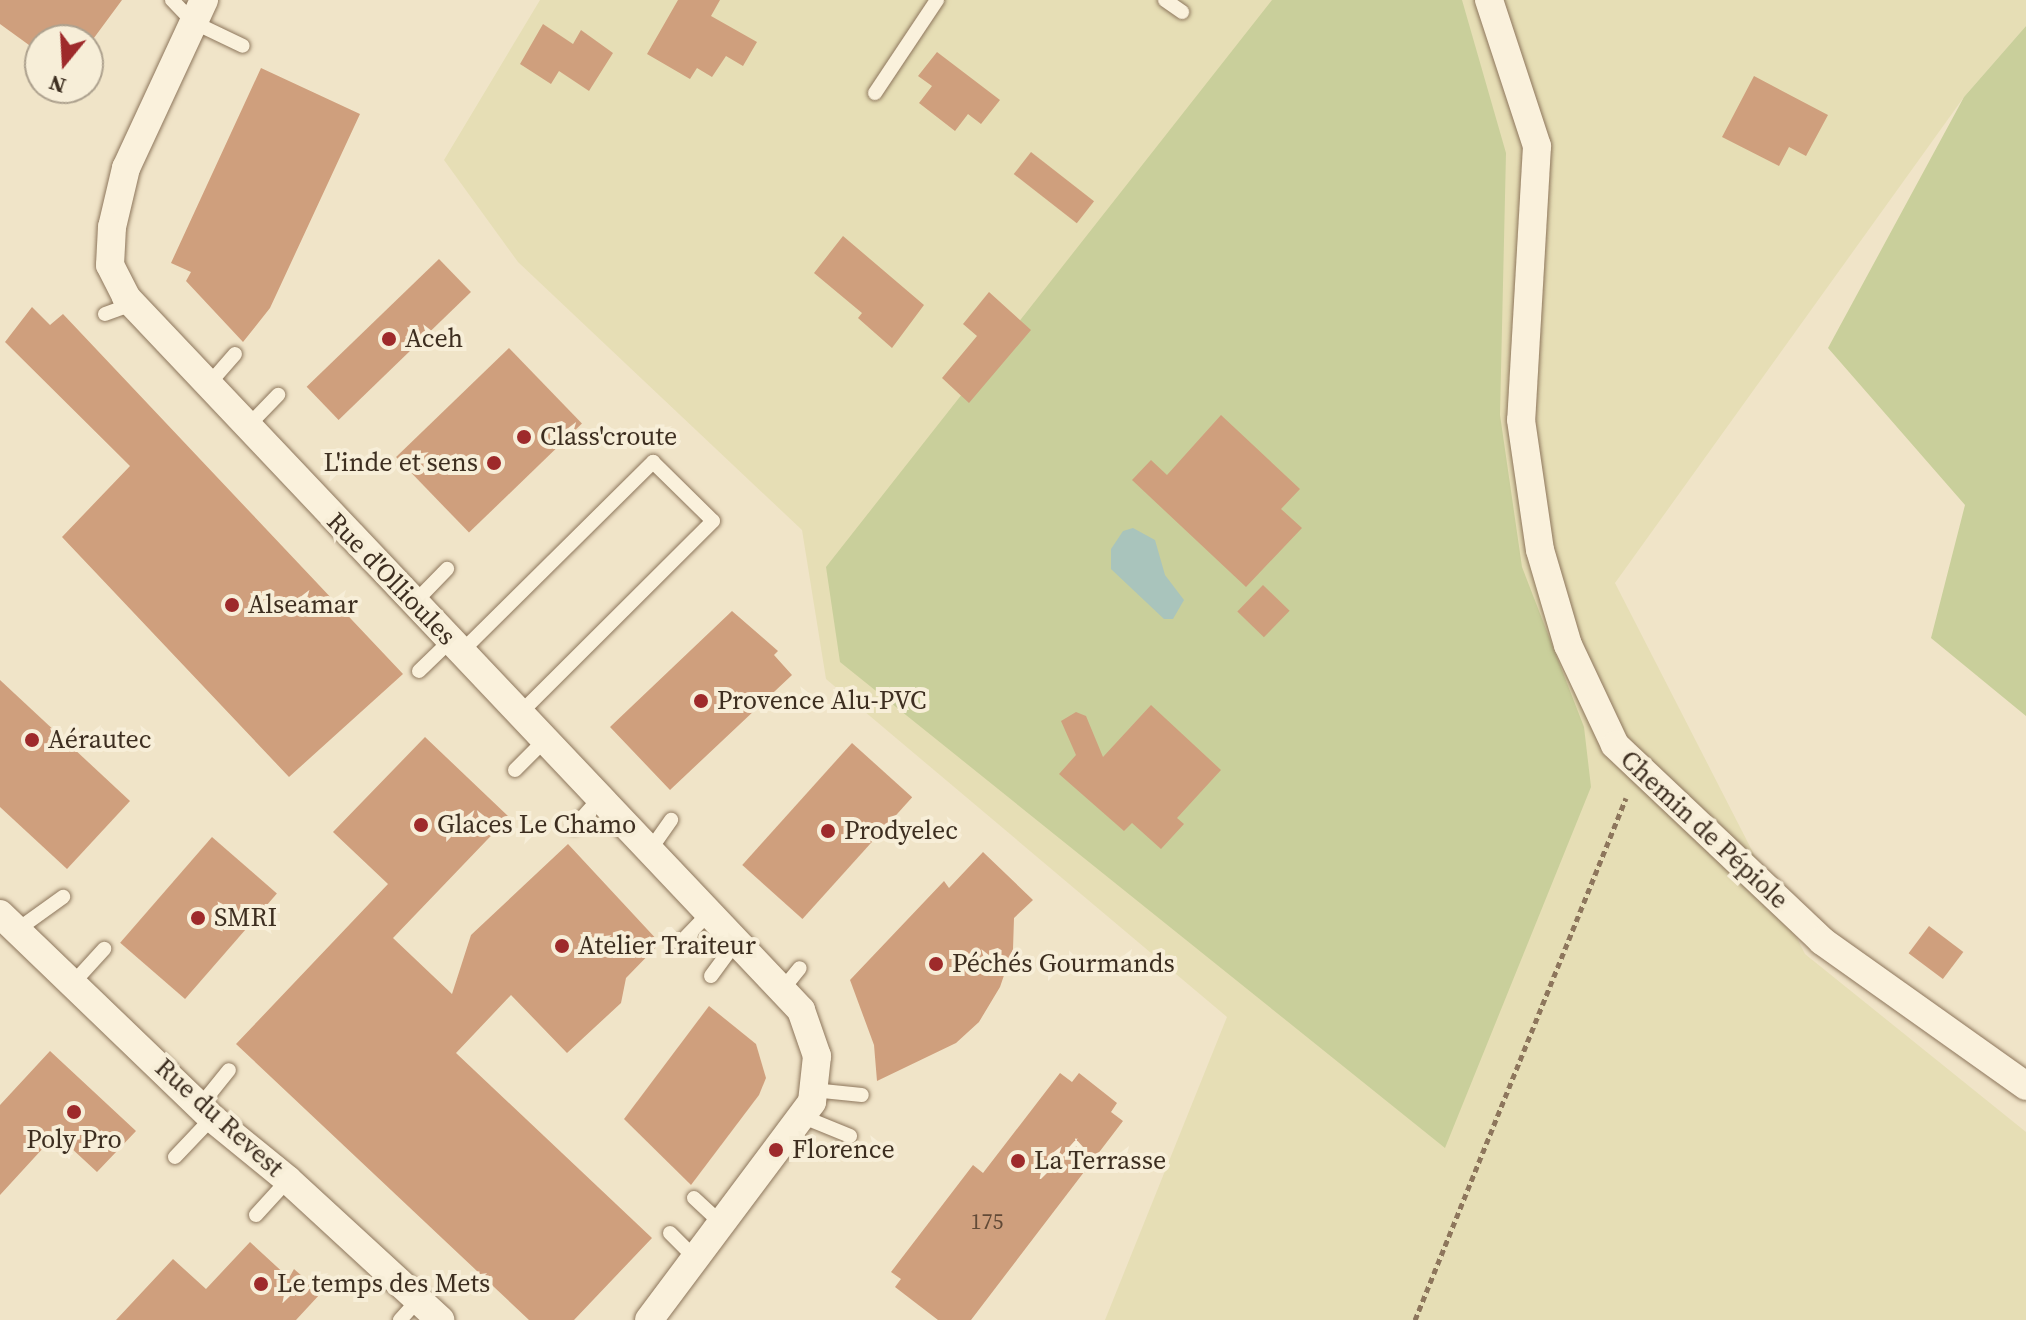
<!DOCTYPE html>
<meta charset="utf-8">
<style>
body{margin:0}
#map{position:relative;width:2026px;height:1320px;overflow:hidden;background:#f0e4c8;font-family:"Source Serif 4",serif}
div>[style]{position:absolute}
.farmland>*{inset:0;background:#e6deb5}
.green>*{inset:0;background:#c9cf9b}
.water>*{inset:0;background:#a9c4bc}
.building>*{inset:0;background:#cf9f7d;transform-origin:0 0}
.path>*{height:5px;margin-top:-2.5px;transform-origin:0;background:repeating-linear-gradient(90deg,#8d765c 0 6px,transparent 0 10px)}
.roads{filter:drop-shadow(0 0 2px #8d765c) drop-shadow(0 0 2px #8d765c)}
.service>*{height:14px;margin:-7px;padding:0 7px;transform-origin:7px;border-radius:7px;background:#faf1dc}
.minor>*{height:28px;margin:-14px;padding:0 14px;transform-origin:14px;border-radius:14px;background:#faf1dc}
.dots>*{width:22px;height:22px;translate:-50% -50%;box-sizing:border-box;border:4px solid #f7eed8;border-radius:50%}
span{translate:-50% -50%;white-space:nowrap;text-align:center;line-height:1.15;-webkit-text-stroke:8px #f7eed8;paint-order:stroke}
.number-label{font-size:22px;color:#624a37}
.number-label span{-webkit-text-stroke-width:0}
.poi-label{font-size:26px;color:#3d2e20}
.left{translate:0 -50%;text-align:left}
.right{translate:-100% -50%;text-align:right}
.street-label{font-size:26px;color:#3d2e20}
.north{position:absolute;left:24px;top:24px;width:80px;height:80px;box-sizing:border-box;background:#f7eed8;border:2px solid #ada18e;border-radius:50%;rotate:198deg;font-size:22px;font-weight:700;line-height:32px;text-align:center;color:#3d2e20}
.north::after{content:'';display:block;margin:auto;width:28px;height:36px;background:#9e2a2b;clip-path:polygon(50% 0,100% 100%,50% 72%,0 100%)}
</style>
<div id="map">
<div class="farmland">
<div style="clip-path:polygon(540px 0,2026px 0,2026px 26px,1964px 97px,1615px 583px,1805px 954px,2026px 1132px,2026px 1320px,1105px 1320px,1227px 1017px,826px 679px,802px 530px,518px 262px,444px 160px)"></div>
</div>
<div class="green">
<div style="clip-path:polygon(1272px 0,1462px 0,1506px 153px,1500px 415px,1522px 567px,1584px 727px,1591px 787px,1445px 1148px,840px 662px,826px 567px)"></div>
<div style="clip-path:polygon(2026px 26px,2026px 716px,1931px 638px,1965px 505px,1828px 348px,1964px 97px)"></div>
</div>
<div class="water">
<div style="clip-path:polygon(1133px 528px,1155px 540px,1165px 575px,1184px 600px,1173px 619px,1164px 619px,1111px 569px,1111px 549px,1123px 531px)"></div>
</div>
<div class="building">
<div style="clip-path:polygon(0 0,122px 0,88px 46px,88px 40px,40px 40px,40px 53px,0 24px)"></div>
<div style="clip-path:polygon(678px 0,720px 0,711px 16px,757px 42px,743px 66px,726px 56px,712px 77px,697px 68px,690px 79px,647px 54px)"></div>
<div style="clip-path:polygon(543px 24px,573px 44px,581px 30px,613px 53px,589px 91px,559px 71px,551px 84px,520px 64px)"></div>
<div style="clip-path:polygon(937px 52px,1000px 100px,981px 124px,968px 114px,955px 131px,919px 103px,932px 86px,918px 76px)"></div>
<div style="clip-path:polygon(261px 68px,360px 114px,270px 308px,243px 342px,186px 281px,191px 272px,171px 263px)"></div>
<div style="clip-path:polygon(1754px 76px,1828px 115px,1806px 156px,1789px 147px,1779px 166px,1722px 137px)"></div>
<div style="left:1031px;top:152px;width:80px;height:28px;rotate:38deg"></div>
<div style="clip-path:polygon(843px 236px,924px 305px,892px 348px,858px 318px,862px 313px,814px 273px)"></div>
<div style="left:439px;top:259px;width:46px;height:184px;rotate:46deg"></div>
<div style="clip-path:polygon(989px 292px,1031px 330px,969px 403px,942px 378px,977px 336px,963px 324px)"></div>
<div style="clip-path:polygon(32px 307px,50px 325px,63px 314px,403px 674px,289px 777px,62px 537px,130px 466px,5px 342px)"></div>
<div style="left:509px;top:348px;width:105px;height:157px;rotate:46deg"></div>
<div style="clip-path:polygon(1221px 415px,1300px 489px,1281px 509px,1302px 528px,1246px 587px,1132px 480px,1151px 460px,1167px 475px)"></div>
<div style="left:1263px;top:585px;width:37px;height:37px;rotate:44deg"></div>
<div style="clip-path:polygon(732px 611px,778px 651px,774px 655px,792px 675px,670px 790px,610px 727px)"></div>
<div style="clip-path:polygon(0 680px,130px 801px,67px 869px,0 807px)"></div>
<div style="clip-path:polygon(1151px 705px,1221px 770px,1177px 818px,1184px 824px,1161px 849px,1132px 823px,1124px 831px,1059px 774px,1076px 755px,1061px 721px,1076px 712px,1086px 716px,1103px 757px)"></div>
<div style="clip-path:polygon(425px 737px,509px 817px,393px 938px,452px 994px,471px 935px,568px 844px,660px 943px,626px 978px,621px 1003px,567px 1053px,511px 995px,456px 1053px,652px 1238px,574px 1320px,529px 1320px,236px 1044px,388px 884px,333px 832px)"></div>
<div style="left:852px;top:743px;width:81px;height:164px;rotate:42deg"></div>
<div style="left:212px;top:837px;width:86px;height:140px;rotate:41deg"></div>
<div style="clip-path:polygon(983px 852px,1033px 900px,1014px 918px,1013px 949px,1000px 987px,979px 1022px,956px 1043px,877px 1081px,874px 1045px,850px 980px,944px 881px,949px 888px)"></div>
<div style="left:1929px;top:926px;width:43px;height:34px;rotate:37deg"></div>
<div style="clip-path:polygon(709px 1006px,756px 1044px,766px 1078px,759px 1095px,691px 1185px,624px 1119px)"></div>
<div style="clip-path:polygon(50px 1051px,136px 1131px,97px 1172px,56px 1134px,0 1195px,0 1105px)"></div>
<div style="clip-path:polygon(1060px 1073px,1072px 1082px,1079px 1073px,1117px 1103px,1111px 1112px,1123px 1121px,971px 1320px,938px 1320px,895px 1287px,901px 1279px,891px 1272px,973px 1165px,983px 1173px)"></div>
<div style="clip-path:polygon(250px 1242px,289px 1278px,294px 1269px,321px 1293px,296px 1320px,116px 1320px,173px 1259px,206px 1289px)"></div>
</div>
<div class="path">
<div style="left:1415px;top:1320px;width:563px;rotate:-67.99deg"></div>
</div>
<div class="roads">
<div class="service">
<div style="left:172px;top:0;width:30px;rotate:46deg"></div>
<div style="left:193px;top:22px;width:55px;rotate:25.6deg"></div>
<div style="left:1165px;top:0;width:21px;rotate:35deg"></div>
<div style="left:875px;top:93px;width:112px;rotate:-56.3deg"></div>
<div style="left:105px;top:314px;width:30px;rotate:-20deg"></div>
<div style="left:208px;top:385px;width:41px;rotate:-48.9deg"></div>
<div style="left:247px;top:427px;width:45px;rotate:-45.9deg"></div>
<div style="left:413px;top:604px;width:49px;rotate:-45.8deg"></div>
<div style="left:462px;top:651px;width:269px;rotate:-44.7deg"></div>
<div style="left:653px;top:462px;width:84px;rotate:44.5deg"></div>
<div style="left:713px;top:521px;width:272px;rotate:135.1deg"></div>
<div style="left:419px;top:671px;width:40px;rotate:-44deg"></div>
<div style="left:515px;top:770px;width:42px;rotate:-45deg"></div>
<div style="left:574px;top:827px;width:39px;rotate:-48deg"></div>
<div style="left:650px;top:850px;width:37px;rotate:-55deg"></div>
<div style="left:17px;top:930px;width:57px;rotate:-35.7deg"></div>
<div style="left:680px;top:943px;width:42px;rotate:-46deg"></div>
<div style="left:711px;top:976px;width:42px;rotate:-53.7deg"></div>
<div style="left:74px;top:982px;width:45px;rotate:-47.7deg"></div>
<div style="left:782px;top:990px;width:28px;rotate:-51deg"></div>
<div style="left:813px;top:1090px;width:49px;rotate:5.8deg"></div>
<div style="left:200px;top:1106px;width:46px;rotate:-51.1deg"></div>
<div style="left:801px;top:1116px;width:53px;rotate:22.2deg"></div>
<div style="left:175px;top:1157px;width:54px;rotate:-46.5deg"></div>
<div style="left:694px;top:1198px;width:37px;rotate:43deg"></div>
<div style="left:256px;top:1215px;width:47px;rotate:-47.6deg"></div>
<div style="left:670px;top:1233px;width:35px;rotate:45deg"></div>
<div style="left:400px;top:1320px;width:27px;rotate:-48deg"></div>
</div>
<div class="minor">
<div style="left:204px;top:0;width:185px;rotate:114.9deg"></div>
<div style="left:126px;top:168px;width:61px;rotate:103.3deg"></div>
<div style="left:112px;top:227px;width:38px;rotate:93deg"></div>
<div style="left:110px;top:265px;width:36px;rotate:63deg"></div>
<div style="left:126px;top:297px;width:982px;rotate:46.57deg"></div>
<div style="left:801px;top:1010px;width:49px;rotate:70.8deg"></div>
<div style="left:817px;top:1056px;width:46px;rotate:96.2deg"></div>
<div style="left:812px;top:1102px;width:272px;rotate:126.8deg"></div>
<div style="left:1489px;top:0;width:154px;rotate:71.8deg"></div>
<div style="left:1537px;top:146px;width:274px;rotate:93.3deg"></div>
<div style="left:1521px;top:420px;width:131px;rotate:81.7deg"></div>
<div style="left:1540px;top:550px;width:99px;rotate:73.6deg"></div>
<div style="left:1568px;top:645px;width:110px;rotate:64.8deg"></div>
<div style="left:1615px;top:745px;width:285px;rotate:43.4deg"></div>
<div style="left:1822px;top:941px;width:250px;rotate:35.4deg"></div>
<div style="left:0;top:914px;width:294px;rotate:43.9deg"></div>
<div style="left:212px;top:1118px;width:98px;rotate:39.2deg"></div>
<div style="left:288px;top:1180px;width:207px;rotate:42.6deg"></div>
</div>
</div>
<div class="dots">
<div style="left:389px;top:339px;background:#9e2a2b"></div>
<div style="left:524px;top:437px;background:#9e2a2b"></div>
<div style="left:494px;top:463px;background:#9e2a2b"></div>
<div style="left:232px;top:605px;background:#9e2a2b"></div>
<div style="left:701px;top:701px;background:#9e2a2b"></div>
<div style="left:32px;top:740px;background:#9e2a2b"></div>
<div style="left:421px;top:825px;background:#9e2a2b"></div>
<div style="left:828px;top:831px;background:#9e2a2b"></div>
<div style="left:198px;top:918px;background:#9e2a2b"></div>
<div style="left:562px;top:946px;background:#9e2a2b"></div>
<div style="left:936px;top:964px;background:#9e2a2b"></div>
<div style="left:74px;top:1112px;background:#9e2a2b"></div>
<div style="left:776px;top:1150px;background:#9e2a2b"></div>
<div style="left:1018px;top:1161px;background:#9e2a2b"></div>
<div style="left:261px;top:1284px;background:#9e2a2b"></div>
</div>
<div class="number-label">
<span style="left:987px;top:1222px">175</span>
</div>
<div class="poi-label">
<span class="left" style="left:405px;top:339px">Aceh</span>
<span class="left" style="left:540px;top:437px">Class'croute</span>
<span class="right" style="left:478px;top:463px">L'inde et sens</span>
<span class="left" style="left:248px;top:605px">Alseamar</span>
<span class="left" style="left:717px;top:701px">Provence Alu-PVC</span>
<span class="left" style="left:48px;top:740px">Aérautec</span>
<span class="left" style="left:437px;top:825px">Glaces Le Chamo</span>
<span class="left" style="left:844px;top:831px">Prodyelec</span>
<span class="left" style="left:214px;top:918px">SMRI</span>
<span class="left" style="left:578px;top:946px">Atelier Traiteur</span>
<span class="left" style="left:952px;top:964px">Péchés Gourmands</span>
<span style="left:74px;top:1140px">Poly Pro</span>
<span class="left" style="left:792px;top:1150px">Florence</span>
<span class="left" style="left:1034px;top:1161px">La Terrasse</span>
<span class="left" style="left:277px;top:1284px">Le temps des Mets</span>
</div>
<div class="street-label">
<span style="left:391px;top:579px;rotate:46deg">Rue d'Ollioules</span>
<span style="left:1704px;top:830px;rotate:43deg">Chemin de Pépiole</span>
<span style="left:219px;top:1118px;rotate:42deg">Rue du Revest</span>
</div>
<div class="north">N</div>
</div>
